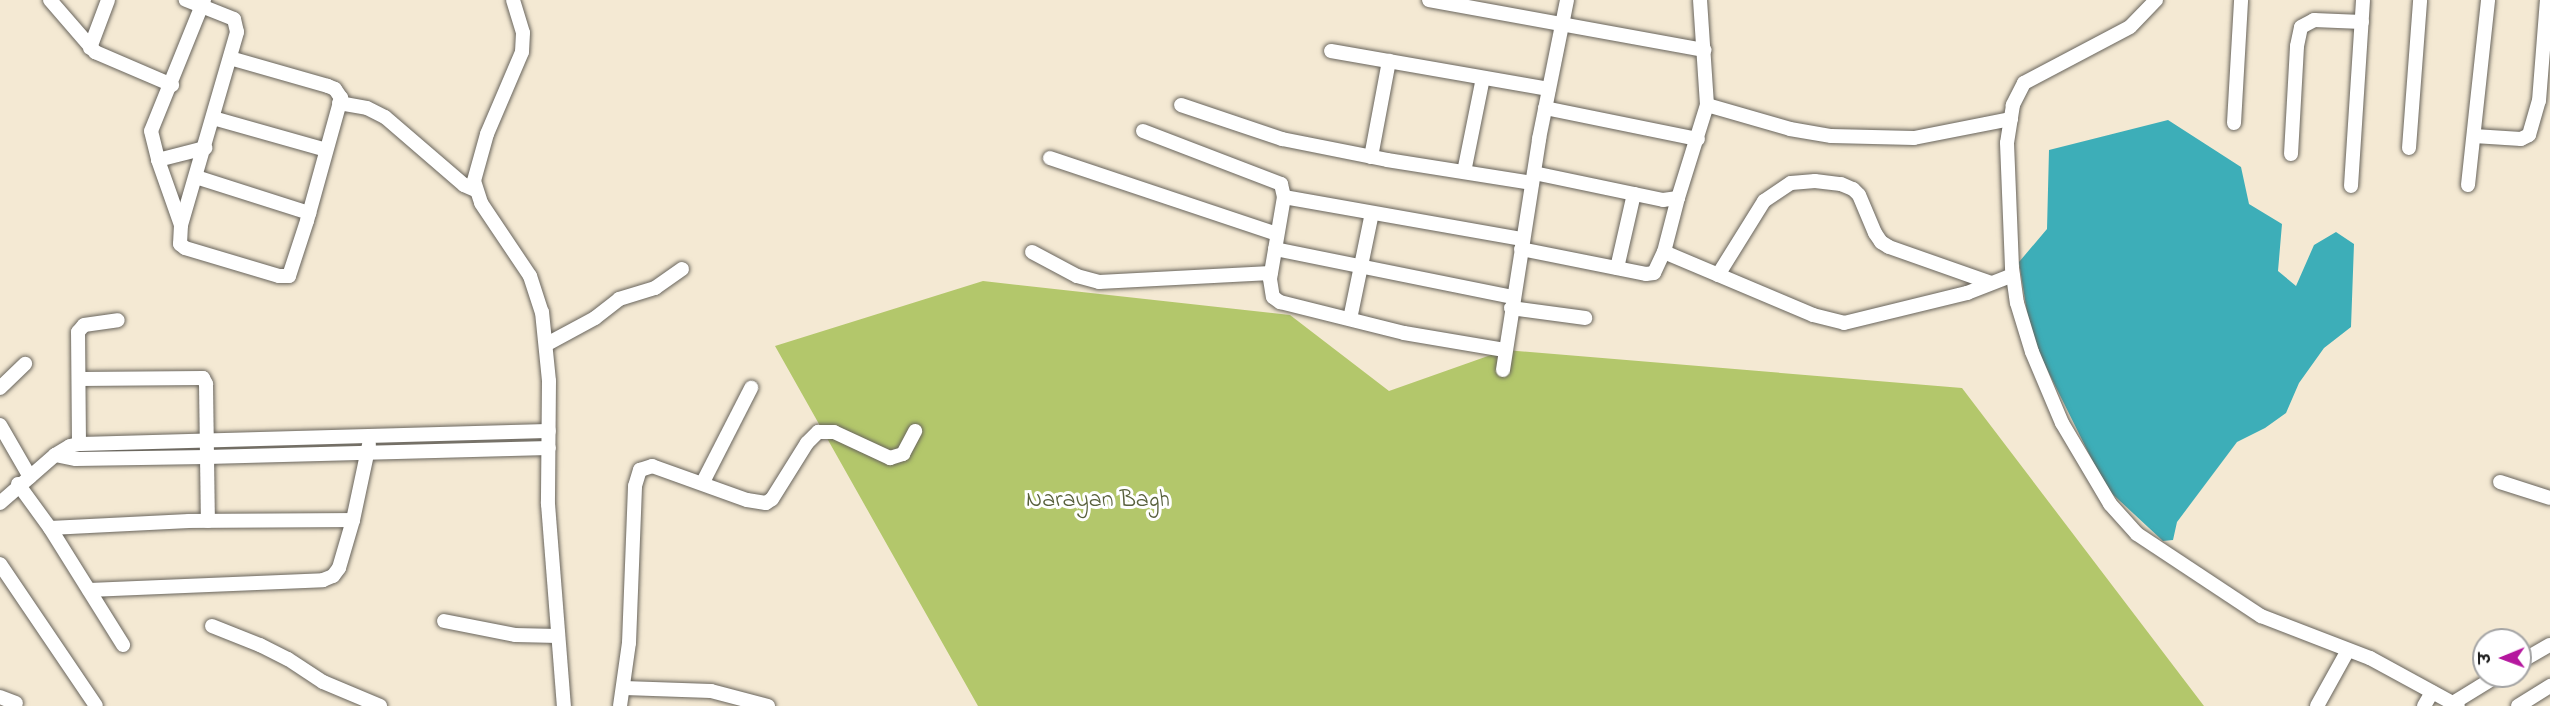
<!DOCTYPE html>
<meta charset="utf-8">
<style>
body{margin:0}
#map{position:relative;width:2550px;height:706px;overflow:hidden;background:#f4e9d3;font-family:"Indie Flower","Playpen Sans Deva",sans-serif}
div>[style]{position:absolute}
.green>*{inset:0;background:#b3c76b}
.water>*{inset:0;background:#3daeb8}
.roads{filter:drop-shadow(0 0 2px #68645c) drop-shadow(0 0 2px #68645c)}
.minor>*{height:14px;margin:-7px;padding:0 7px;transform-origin:7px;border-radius:7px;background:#fff}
span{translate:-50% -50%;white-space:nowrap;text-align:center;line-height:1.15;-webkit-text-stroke:6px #fff;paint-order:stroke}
.park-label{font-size:24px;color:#58603c}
.north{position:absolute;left:2472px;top:628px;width:60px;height:60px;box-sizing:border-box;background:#fff;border:2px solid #a4a4a4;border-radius:50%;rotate:269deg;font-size:16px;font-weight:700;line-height:24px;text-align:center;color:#1c1c1c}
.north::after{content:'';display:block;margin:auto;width:21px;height:27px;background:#b5179e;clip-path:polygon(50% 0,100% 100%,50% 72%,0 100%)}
</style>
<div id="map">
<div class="green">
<div style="clip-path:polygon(983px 281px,1290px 315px,1389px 391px,1505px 350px,1962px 388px,2204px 706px,978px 706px,775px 346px)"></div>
</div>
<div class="water">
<div style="clip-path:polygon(2168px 120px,2241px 167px,2249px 204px,2282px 224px,2278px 271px,2296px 286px,2314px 245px,2336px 232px,2354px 244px,2351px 327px,2324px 348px,2299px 383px,2286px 413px,2265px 428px,2237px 442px,2177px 522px,2173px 540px,2163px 541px,2106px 488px,2031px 337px,2019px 262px,2047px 229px,2049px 150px)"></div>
</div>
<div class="roads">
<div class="minor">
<div style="left:50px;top:0;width:69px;rotate:49.1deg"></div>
<div style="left:95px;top:52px;width:84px;rotate:23.2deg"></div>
<div style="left:204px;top:0;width:141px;rotate:112deg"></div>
<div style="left:151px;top:131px;width:30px;rotate:76deg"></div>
<div style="left:158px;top:160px;width:69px;rotate:70.5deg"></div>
<div style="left:181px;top:225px;width:19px;rotate:93deg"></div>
<div style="left:180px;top:244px;width:6px;rotate:39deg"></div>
<div style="left:185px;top:248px;width:98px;rotate:16.6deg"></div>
<div style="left:279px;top:276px;width:10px"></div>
<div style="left:289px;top:276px;width:58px;rotate:-71.9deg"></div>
<div style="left:307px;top:221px;width:128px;rotate:-74.5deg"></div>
<div style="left:341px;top:98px;width:11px;rotate:-124deg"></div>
<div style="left:335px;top:89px;width:8px;rotate:-157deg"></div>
<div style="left:328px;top:86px;width:102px;rotate:-164.1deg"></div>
<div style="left:513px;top:0;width:34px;rotate:73deg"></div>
<div style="left:523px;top:33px;width:19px;rotate:93deg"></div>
<div style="left:522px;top:52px;width:89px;rotate:113.1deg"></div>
<div style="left:487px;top:134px;width:49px;rotate:105.5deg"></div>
<div style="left:474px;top:181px;width:23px;rotate:72deg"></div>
<div style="left:481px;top:203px;width:88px;rotate:56.1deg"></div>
<div style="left:530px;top:276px;width:38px;rotate:72deg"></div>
<div style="left:542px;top:312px;width:69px;rotate:84.2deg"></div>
<div style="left:549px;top:381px;width:123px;rotate:90.5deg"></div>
<div style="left:548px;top:504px;width:203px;rotate:85.5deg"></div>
<div style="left:1429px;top:0;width:280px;rotate:10.3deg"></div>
<div style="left:2156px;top:0;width:37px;rotate:134deg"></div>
<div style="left:2130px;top:27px;width:120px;rotate:152.2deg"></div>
<div style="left:2024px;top:83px;width:25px;rotate:117deg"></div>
<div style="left:2013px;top:105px;width:38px;rotate:99deg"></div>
<div style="left:2007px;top:143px;width:125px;rotate:87.7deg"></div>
<div style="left:2012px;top:268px;width:35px;rotate:82deg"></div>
<div style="left:2017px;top:303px;width:51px;rotate:73deg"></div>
<div style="left:2032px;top:352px;width:77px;rotate:67.1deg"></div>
<div style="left:2062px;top:423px;width:94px;rotate:59.3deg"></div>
<div style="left:2110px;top:504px;width:40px;rotate:48deg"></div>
<div style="left:2137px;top:534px;width:149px;rotate:33.5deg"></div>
<div style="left:2261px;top:616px;width:117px;rotate:21.1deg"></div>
<div style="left:2370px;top:658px;width:100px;rotate:28.6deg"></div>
<div style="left:90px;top:48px;width:51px;rotate:-69.4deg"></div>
<div style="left:1331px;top:51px;width:221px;rotate:9.9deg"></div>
<div style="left:339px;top:103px;width:28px;rotate:10deg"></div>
<div style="left:367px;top:108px;width:20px;rotate:27deg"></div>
<div style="left:385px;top:117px;width:104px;rotate:40.7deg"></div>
<div style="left:464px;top:185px;width:12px;rotate:24deg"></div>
<div style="left:1181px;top:105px;width:107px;rotate:18.6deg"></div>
<div style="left:1282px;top:139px;width:107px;rotate:11.3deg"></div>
<div style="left:1387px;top:160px;width:147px;rotate:9deg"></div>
<div style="left:1707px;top:105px;width:86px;rotate:16.1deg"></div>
<div style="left:1790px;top:129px;width:42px;rotate:9.7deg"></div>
<div style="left:1831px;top:136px;width:83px;rotate:1.4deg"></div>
<div style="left:1914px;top:138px;width:99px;rotate:-11.1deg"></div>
<div style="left:1545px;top:108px;width:156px;rotate:11.5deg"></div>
<div style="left:213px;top:118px;width:117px;rotate:15.8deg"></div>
<div style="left:2234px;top:123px;width:123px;rotate:-86.7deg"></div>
<div style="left:1143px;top:131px;width:148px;rotate:21deg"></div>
<div style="left:1281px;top:184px;width:13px;rotate:77deg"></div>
<div style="left:1284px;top:197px;width:83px;rotate:99.7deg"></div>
<div style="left:1270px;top:279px;width:18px;rotate:81deg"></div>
<div style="left:1273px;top:297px;width:9px;rotate:36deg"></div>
<div style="left:1280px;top:302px;width:128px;rotate:14deg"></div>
<div style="left:1404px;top:333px;width:102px;rotate:9.6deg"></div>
<div style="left:2474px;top:136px;width:47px;rotate:3.7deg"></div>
<div style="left:2521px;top:139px;width:9px;rotate:-27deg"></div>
<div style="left:2529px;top:135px;width:35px;rotate:-74deg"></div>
<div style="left:2539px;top:101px;width:101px;rotate:-85.5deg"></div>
<div style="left:2409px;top:148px;width:148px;rotate:-85.7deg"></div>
<div style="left:2291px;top:154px;width:108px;rotate:-86.8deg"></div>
<div style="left:2297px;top:46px;width:19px;rotate:-78deg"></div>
<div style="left:2301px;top:27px;width:15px;rotate:-28deg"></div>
<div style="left:2314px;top:20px;width:48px;rotate:2.4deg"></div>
<div style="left:1371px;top:157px;width:98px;rotate:-79.4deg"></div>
<div style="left:1050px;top:158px;width:239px;rotate:18.5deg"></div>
<div style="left:158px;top:160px;width:49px;rotate:-14.3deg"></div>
<div style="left:1464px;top:172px;width:96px;rotate:-78.6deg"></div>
<div style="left:1534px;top:173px;width:132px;rotate:11.8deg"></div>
<div style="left:1663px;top:200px;width:15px;rotate:-8deg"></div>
<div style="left:1678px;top:198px;width:97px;rotate:-72.7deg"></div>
<div style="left:1707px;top:105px;width:105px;rotate:-93.8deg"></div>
<div style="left:196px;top:177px;width:119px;rotate:17.7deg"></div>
<div style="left:2468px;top:185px;width:186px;rotate:-83.8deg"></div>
<div style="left:2351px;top:186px;width:186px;rotate:-86.3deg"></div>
<div style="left:1284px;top:197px;width:242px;rotate:10deg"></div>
<div style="left:181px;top:225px;width:201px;rotate:-73.8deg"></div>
<div style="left:237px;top:32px;width:13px;rotate:-103deg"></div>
<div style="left:234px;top:19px;width:52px;rotate:-158.4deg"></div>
<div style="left:1275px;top:249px;width:243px;rotate:11.4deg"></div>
<div style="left:1521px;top:249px;width:127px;rotate:11.3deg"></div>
<div style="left:1646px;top:274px;width:8px;rotate:-7deg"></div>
<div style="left:1654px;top:273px;width:23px;rotate:-65deg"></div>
<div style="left:1664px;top:252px;width:56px;rotate:-75.5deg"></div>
<div style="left:1032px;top:252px;width:51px;rotate:28.1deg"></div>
<div style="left:1077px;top:276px;width:23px;rotate:15deg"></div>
<div style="left:1099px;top:282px;width:172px;rotate:-3deg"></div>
<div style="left:1664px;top:252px;width:162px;rotate:22.9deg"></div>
<div style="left:1813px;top:315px;width:32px;rotate:14deg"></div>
<div style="left:1844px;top:323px;width:127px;rotate:-13.7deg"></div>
<div style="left:1967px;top:293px;width:49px;rotate:-21.4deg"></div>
<div style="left:1617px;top:268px;width:76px;rotate:-77.1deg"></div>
<div style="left:1718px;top:275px;width:87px;rotate:-58.1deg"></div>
<div style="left:1764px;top:201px;width:32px;rotate:-34deg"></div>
<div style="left:1791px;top:183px;width:24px;rotate:-5deg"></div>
<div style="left:1815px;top:181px;width:26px;rotate:7deg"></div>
<div style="left:1841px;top:184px;width:13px;rotate:23deg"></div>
<div style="left:1853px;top:189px;width:8px;rotate:45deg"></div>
<div style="left:1859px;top:195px;width:41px;rotate:67.2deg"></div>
<div style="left:1875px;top:233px;width:11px;rotate:56deg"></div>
<div style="left:1881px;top:242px;width:9px;rotate:32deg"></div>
<div style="left:1889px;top:247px;width:108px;rotate:19.4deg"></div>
<div style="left:1511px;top:308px;width:75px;rotate:7.7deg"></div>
<div style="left:1350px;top:319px;width:108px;rotate:-78.3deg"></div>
<div style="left:547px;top:344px;width:55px;rotate:-28.4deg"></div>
<div style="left:595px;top:318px;width:31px;rotate:-38deg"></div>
<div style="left:619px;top:299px;width:38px;rotate:-17deg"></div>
<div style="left:655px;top:288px;width:33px;rotate:-35deg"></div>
<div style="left:1503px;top:370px;width:234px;rotate:-81.1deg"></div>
<div style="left:1539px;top:139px;width:142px;rotate:-78.6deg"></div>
<div style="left:79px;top:379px;width:124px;rotate:-0.5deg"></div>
<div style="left:203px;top:378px;width:7px;rotate:63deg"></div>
<div style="left:206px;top:384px;width:137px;rotate:89.2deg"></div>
<div style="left:0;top:388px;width:35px;rotate:-44deg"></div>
<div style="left:0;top:425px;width:60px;rotate:60deg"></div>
<div style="left:79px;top:444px;width:112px;rotate:-90.5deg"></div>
<div style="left:78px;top:332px;width:9px;rotate:-49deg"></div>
<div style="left:84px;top:325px;width:34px;rotate:-8deg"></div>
<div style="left:55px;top:455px;width:21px;rotate:11deg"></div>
<div style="left:76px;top:459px;width:131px;rotate:-0.9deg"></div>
<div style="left:207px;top:457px;width:342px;rotate:-1.5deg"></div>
<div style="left:703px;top:482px;width:106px;rotate:-62.9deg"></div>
<div style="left:2500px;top:482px;width:52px;rotate:17.7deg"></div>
<div style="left:18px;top:484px;width:54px;rotate:54deg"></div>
<div style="left:50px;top:528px;width:138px;rotate:58deg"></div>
<div style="left:0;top:503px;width:73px;rotate:-41.1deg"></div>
<div style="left:55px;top:455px;width:17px;rotate:-31deg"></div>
<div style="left:70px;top:446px;width:9px;rotate:-13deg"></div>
<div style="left:79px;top:444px;width:470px;rotate:-1.6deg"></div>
<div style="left:50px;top:528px;width:139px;rotate:-2.9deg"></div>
<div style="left:189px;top:521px;width:164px;rotate:-0.3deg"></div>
<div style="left:0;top:564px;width:171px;rotate:55.9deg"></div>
<div style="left:89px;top:590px;width:234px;rotate:-2.4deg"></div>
<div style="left:323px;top:580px;width:11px;rotate:-22deg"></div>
<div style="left:333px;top:576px;width:10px;rotate:-53deg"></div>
<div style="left:339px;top:568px;width:50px;rotate:-73.7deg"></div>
<div style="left:353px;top:520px;width:77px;rotate:-78deg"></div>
<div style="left:444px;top:621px;width:72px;rotate:11.2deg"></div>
<div style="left:515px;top:635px;width:43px;rotate:1.3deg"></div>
<div style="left:212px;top:626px;width:52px;rotate:21.6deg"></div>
<div style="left:260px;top:645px;width:31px;rotate:27deg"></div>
<div style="left:288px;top:659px;width:42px;rotate:33.3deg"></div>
<div style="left:323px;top:682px;width:62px;rotate:22.8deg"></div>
<div style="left:2520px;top:662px;width:34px;rotate:-30deg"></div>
<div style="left:624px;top:688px;width:87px;rotate:2deg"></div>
<div style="left:711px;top:691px;width:59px;rotate:14.7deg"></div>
<div style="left:0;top:697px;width:17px;rotate:21deg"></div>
<div style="left:2453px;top:703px;width:52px;rotate:-31.5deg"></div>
<div style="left:620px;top:706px;width:64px;rotate:-81.9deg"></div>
<div style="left:629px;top:643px;width:157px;rotate:-87.8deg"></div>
<div style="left:635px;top:486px;width:17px;rotate:-73deg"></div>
<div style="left:640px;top:470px;width:13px;rotate:-18deg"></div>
<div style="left:652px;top:466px;width:101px;rotate:19.7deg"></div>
<div style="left:747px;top:500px;width:19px;rotate:9deg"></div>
<div style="left:766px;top:503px;width:7px;rotate:-34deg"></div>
<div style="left:772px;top:499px;width:66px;rotate:-58deg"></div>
<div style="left:807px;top:443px;width:16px;rotate:-45deg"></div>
<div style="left:818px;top:432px;width:16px"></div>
<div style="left:834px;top:432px;width:62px;rotate:24.9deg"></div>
<div style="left:890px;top:458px;width:14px;rotate:-17deg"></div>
<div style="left:903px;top:454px;width:26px;rotate:-62deg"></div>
<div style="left:2317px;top:706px;width:64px;rotate:-61deg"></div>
<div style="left:2424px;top:706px;width:16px;rotate:-60deg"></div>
<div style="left:2518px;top:706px;width:38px;rotate:-32deg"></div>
</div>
</div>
<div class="park-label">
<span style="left:1098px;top:501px">Narayan Bagh</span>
</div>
<div class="north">उ</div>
</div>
